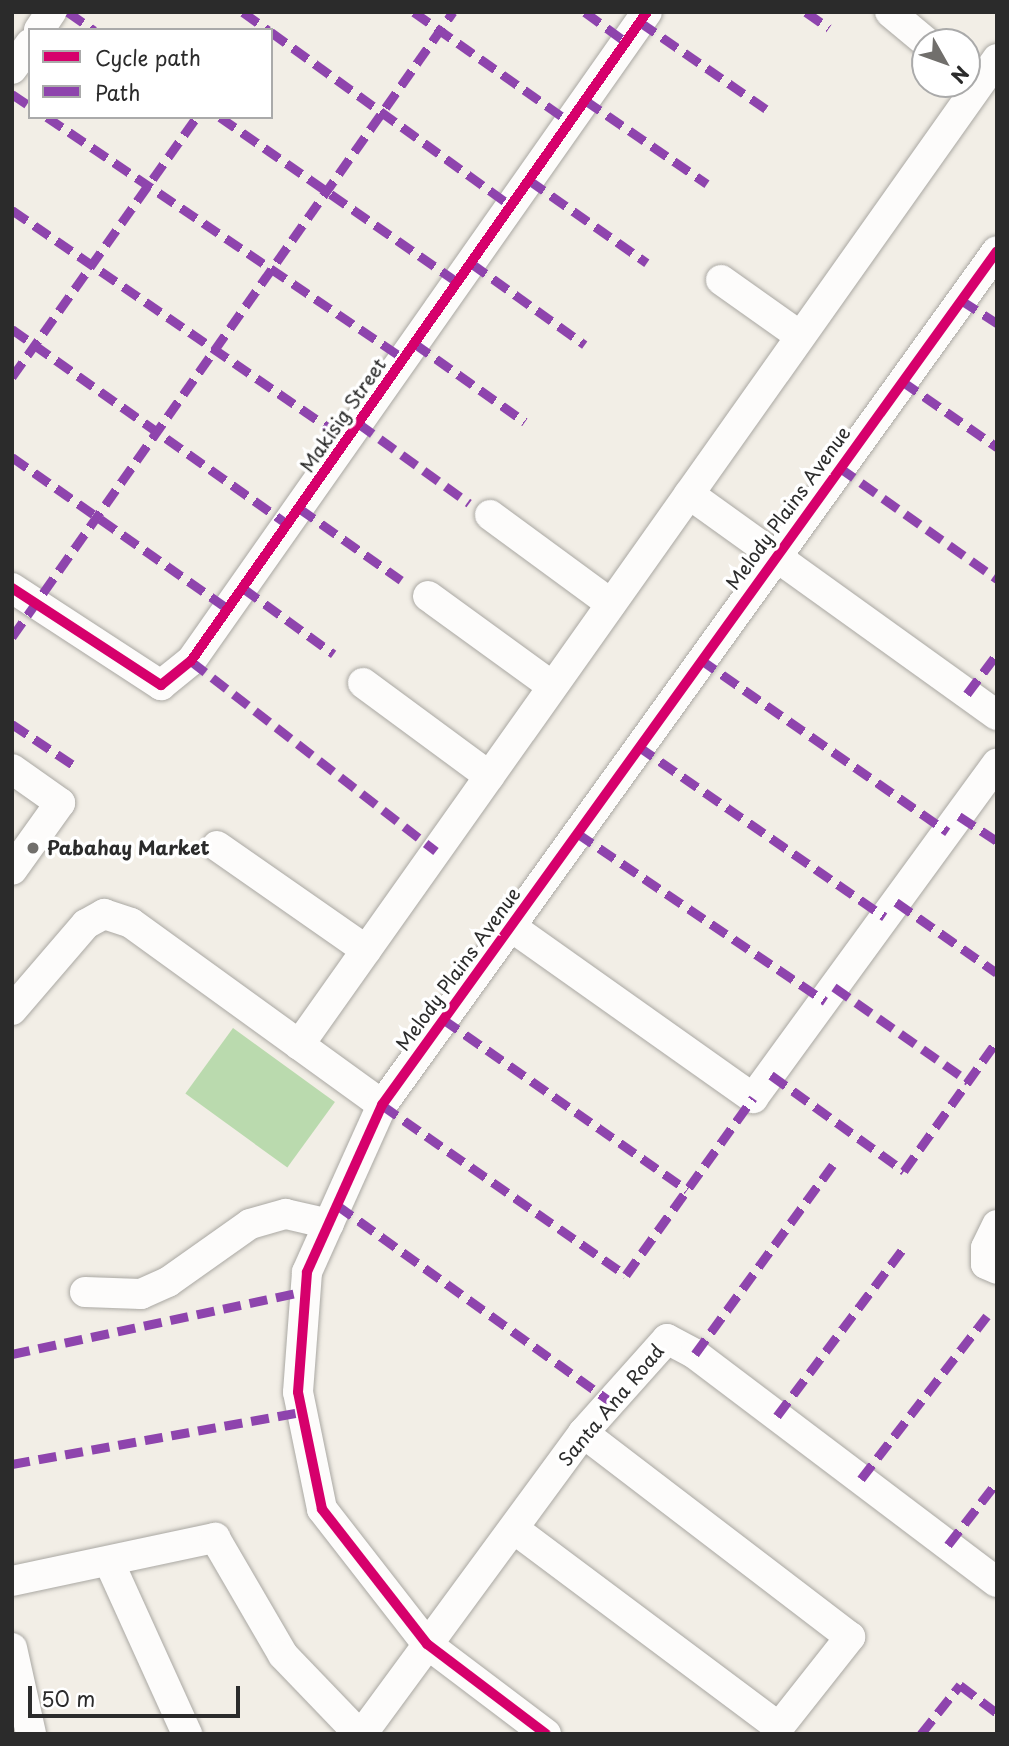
<!DOCTYPE html>
<style>
body{margin:0}
#map{position:relative;width:1009px;height:1746px;overflow:hidden;background:#f2eee6;font-family:"Playpen Sans",sans-serif}
div>[style]{position:absolute}
.green>*{inset:0;background:#badaae;transform-origin:0 0}
.roads{filter:drop-shadow(0 0 2px #aaa8a3) drop-shadow(0 0 2px #aaa8a3)}
.minor>*{height:30px;margin:-15px;padding:0 15px;transform-origin:15px;border-radius:15px;background:#fdfcfb}
.quiet>*{height:9px;margin-top:-4.5px;transform-origin:0;background:repeating-linear-gradient(90deg,#8e44ad 0 18px,transparent 0 27px)}
.cycleway>*{height:10px;margin:-5px;padding:0 5px;transform-origin:5px;border-radius:5px;background:#d6006c}
.dots>*{width:19px;height:19px;translate:-50% -50%;box-sizing:border-box;border:4px solid #fff;border-radius:50%}
span{translate:-50% -50%;white-space:nowrap;text-align:center;line-height:1.15;-webkit-text-stroke:7px #fff;paint-order:stroke}
.street-label{font-size:19px;color:#2b2b2b}
.poi-label{font-size:19px;color:#2b2b2b;font-weight:700}
.left{translate:0 -50%;text-align:left}
.frame{position:absolute;inset:0;border:14px solid #2b2b2b;pointer-events:none}
.legend{position:absolute;left:28px;top:28px;width:245px;height:91px;box-sizing:border-box;background:#fff;border:2px solid #aaa;margin:0;padding:9px 12px;list-style:none;font-size:21px;color:#2b2b2b}
.legend li{display:flex;align-items:center;gap:14px;height:35px}
.legend b{width:35px;border:2px solid #aaa}
.north{position:absolute;left:911px;top:28px;width:70px;height:70px;box-sizing:border-box;background:#fff;border:2px solid #aaa;border-radius:50%;rotate:130deg;font-size:19px;font-weight:700;line-height:28px;text-align:center;color:#2b2b2b}
.north::after{content:'';display:block;margin:auto;width:24px;height:32px;background:#716f6c;clip-path:polygon(50% 0,100% 100%,50% 72%,0 100%)}
.scale{position:absolute;left:28px;top:1686px;width:212px;height:32px;box-sizing:border-box;border:4px solid #2b2b2b;border-top:0;padding-left:9px;font-size:21px;line-height:24px;white-space:nowrap;color:#2b2b2b;-webkit-text-stroke:5px #fff;paint-order:stroke}
</style>
<div id="map">
<div class="green">
<div style="left:233px;top:1028px;width:126px;height:81px;rotate:36deg"></div>
</div>
<div class="roads">
<div class="minor">
<div style="left:890px;top:12px;width:47px;rotate:39.8deg"></div>
<div style="left:39px;top:30px;width:22px;rotate:-56deg"></div>
<div style="left:12px;top:69px;width:31px;rotate:-54deg"></div>
<div style="left:721px;top:280px;width:97px;rotate:35.3deg"></div>
<div style="left:689px;top:494px;width:379px;rotate:35.7deg"></div>
<div style="left:490px;top:515px;width:150px;rotate:36.3deg"></div>
<div style="left:12px;top:588px;width:178px;rotate:33.1deg"></div>
<div style="left:161px;top:685px;width:38px;rotate:-39deg"></div>
<div style="left:191px;top:661px;width:793px;rotate:-54.91deg"></div>
<div style="left:428px;top:596px;width:153px;rotate:36deg"></div>
<div style="left:363px;top:683px;width:157px;rotate:36.4deg"></div>
<div style="left:12px;top:769px;width:59px;rotate:35.3deg"></div>
<div style="left:60px;top:803px;width:82px;rotate:125.6deg"></div>
<div style="left:217px;top:846px;width:182px;rotate:34.9deg"></div>
<div style="left:510px;top:926px;width:298px;rotate:35.3deg"></div>
<div style="left:753px;top:1098px;width:414px;rotate:-53.9deg"></div>
<div style="left:12px;top:1010px;width:113px;rotate:-49.3deg"></div>
<div style="left:86px;top:924px;width:21px;rotate:-29deg"></div>
<div style="left:104px;top:914px;width:28px;rotate:18deg"></div>
<div style="left:131px;top:923px;width:310px;rotate:35.9deg"></div>
<div style="left:299px;top:1045px;width:1208px;rotate:-54.7deg"></div>
<div style="left:997px;top:1225px;width:25px;rotate:116deg"></div>
<div style="left:986px;top:1248px;width:16px;rotate:90deg"></div>
<div style="left:986px;top:1264px;width:12px;rotate:24deg"></div>
<div style="left:85px;top:1292px;width:56px;rotate:2deg"></div>
<div style="left:141px;top:1294px;width:30px;rotate:-24deg"></div>
<div style="left:168px;top:1282px;width:100px;rotate:-35.3deg"></div>
<div style="left:250px;top:1224px;width:37px;rotate:-16deg"></div>
<div style="left:286px;top:1214px;width:44px;rotate:13.1deg"></div>
<div style="left:514px;top:1529px;width:331px;rotate:36.8deg"></div>
<div style="left:779px;top:1727px;width:115px;rotate:-51.7deg"></div>
<div style="left:850px;top:1637px;width:336px;rotate:-142.6deg"></div>
<div style="left:110px;top:1564px;width:187px;rotate:65.6deg"></div>
<div style="left:12px;top:1581px;width:208px;rotate:-12deg"></div>
<div style="left:215px;top:1538px;width:135px;rotate:59.8deg"></div>
<div style="left:283px;top:1655px;width:110px;rotate:46.1deg"></div>
<div style="left:12px;top:1648px;width:88px;rotate:77.5deg"></div>
<div style="left:362px;top:1734px;width:373px;rotate:-53.7deg"></div>
<div style="left:583px;top:1433px;width:126px;rotate:-48.2deg"></div>
<div style="left:667px;top:1339px;width:32px;rotate:28deg"></div>
<div style="left:695px;top:1354px;width:378px;rotate:37.1deg"></div>
<div style="left:546px;top:1734px;width:149px;rotate:-142.9deg"></div>
<div style="left:427px;top:1644px;width:171px;rotate:-127.9deg"></div>
<div style="left:322px;top:1509px;width:119px;rotate:-101.6deg"></div>
<div style="left:298px;top:1392px;width:120px;rotate:-85.7deg"></div>
<div style="left:307px;top:1272px;width:183px;rotate:-65.8deg"></div>
<div style="left:382px;top:1105px;width:1052px;rotate:-54.24deg"></div>
</div>
</div>
<div class="quiet">
<div style="left:68px;top:12px;width:32px;rotate:35deg"></div>
<div style="left:243px;top:12px;width:31px;rotate:36deg"></div>
<div style="left:414px;top:12px;width:191px;rotate:35.2deg"></div>
<div style="left:585px;top:12px;width:51px;rotate:36.2deg"></div>
<div style="left:806px;top:12px;width:28px;rotate:35deg"></div>
<div style="left:640px;top:22px;width:153px;rotate:34.6deg"></div>
<div style="left:271px;top:32px;width:296px;rotate:35.9deg"></div>
<div style="left:12px;top:94px;width:22px;rotate:34deg"></div>
<div style="left:585px;top:100px;width:148px;rotate:34.5deg"></div>
<div style="left:47px;top:117px;width:431px;rotate:34.1deg"></div>
<div style="left:220px;top:117px;width:289px;rotate:34.8deg"></div>
<div style="left:529px;top:180px;width:144px;rotate:35.1deg"></div>
<div style="left:12px;top:210px;width:406px;rotate:34.5deg"></div>
<div style="left:471px;top:263px;width:140px;rotate:35.7deg"></div>
<div style="left:961px;top:300px;width:43px;rotate:32.6deg"></div>
<div style="left:12px;top:329px;width:337px;rotate:35.3deg"></div>
<div style="left:414px;top:343px;width:136px;rotate:35.4deg"></div>
<div style="left:12px;top:377px;width:319px;rotate:-54.6deg"></div>
<div style="left:902px;top:381px;width:116px;rotate:34.8deg"></div>
<div style="left:358px;top:423px;width:137px;rotate:35.8deg"></div>
<div style="left:12px;top:457px;width:264px;rotate:35.1deg"></div>
<div style="left:839px;top:467px;width:194px;rotate:35.3deg"></div>
<div style="left:299px;top:508px;width:125px;rotate:35.2deg"></div>
<div style="left:243px;top:588px;width:112px;rotate:36deg"></div>
<div style="left:12px;top:637px;width:765px;rotate:-54.79deg"></div>
<div style="left:700px;top:659px;width:302px;rotate:34.9deg"></div>
<div style="left:191px;top:661px;width:310px;rotate:37.8deg"></div>
<div style="left:967px;top:694px;width:50px;rotate:-53.1deg"></div>
<div style="left:12px;top:724px;width:76px;rotate:33.7deg"></div>
<div style="left:638px;top:746px;width:300px;rotate:34.7deg"></div>
<div style="left:959px;top:816px;width:45px;rotate:33.3deg"></div>
<div style="left:577px;top:833px;width:300px;rotate:34.1deg"></div>
<div style="left:896px;top:902px;width:123px;rotate:35.1deg"></div>
<div style="left:834px;top:987px;width:164px;rotate:35deg"></div>
<div style="left:443px;top:1019px;width:298px;rotate:35deg"></div>
<div style="left:771px;top:1075px;width:164px;rotate:35.8deg"></div>
<div style="left:904px;top:1171px;width:160px;rotate:-54.4deg"></div>
<div style="left:382px;top:1105px;width:297px;rotate:34.9deg"></div>
<div style="left:626px;top:1275px;width:218px;rotate:-54.3deg"></div>
<div style="left:337px;top:1205px;width:337px;rotate:35.7deg"></div>
<div style="left:12px;top:1354px;width:301px;rotate:-12.1deg"></div>
<div style="left:695px;top:1354px;width:234px;rotate:-53.9deg"></div>
<div style="left:777px;top:1416px;width:213px;rotate:-53deg"></div>
<div style="left:12px;top:1464px;width:295px;rotate:-10.2deg"></div>
<div style="left:861px;top:1479px;width:206px;rotate:-52.3deg"></div>
<div style="left:948px;top:1545px;width:80px;rotate:-52.1deg"></div>
<div style="left:921px;top:1734px;width:63px;rotate:-51.5deg"></div>
<div style="left:960px;top:1685px;width:46px;rotate:37.1deg"></div>
</div>
<div class="cycleway">
<div style="left:12px;top:588px;width:178px;rotate:33.1deg"></div>
<div style="left:161px;top:685px;width:38px;rotate:-39deg"></div>
<div style="left:191px;top:661px;width:793px;rotate:-54.91deg"></div>
<div style="left:546px;top:1734px;width:149px;rotate:-142.9deg"></div>
<div style="left:427px;top:1644px;width:171px;rotate:-127.9deg"></div>
<div style="left:322px;top:1509px;width:119px;rotate:-101.6deg"></div>
<div style="left:298px;top:1392px;width:120px;rotate:-85.7deg"></div>
<div style="left:307px;top:1272px;width:183px;rotate:-65.8deg"></div>
<div style="left:382px;top:1105px;width:1052px;rotate:-54.24deg"></div>
</div>
<div class="dots">
<div style="left:33px;top:848px;background:#716f6c"></div>
</div>
<div class="street-label">
<span style="left:343px;top:415px;rotate:-55deg">Makisig Street</span>
<span style="left:788px;top:508px;rotate:-54deg">Melody Plains Avenue</span>
<span style="left:458px;top:969px;rotate:-54deg">Melody Plains Avenue</span>
<span style="left:611px;top:1405px;rotate:-50deg">Santa Ana Road</span>
</div>
<div class="poi-label">
<span class="left" style="left:47px;top:848px">Pabahay Market</span>
</div>
<div class="frame"></div>
<ul class="legend">
<li><b style="height:9px;background:#d6006c"></b>Cycle path</li>
<li><b style="height:9px;background:#8e44ad"></b>Path</li>
</ul>
<div class="north">N</div>
<div class="scale">50 m</div>
</div>
